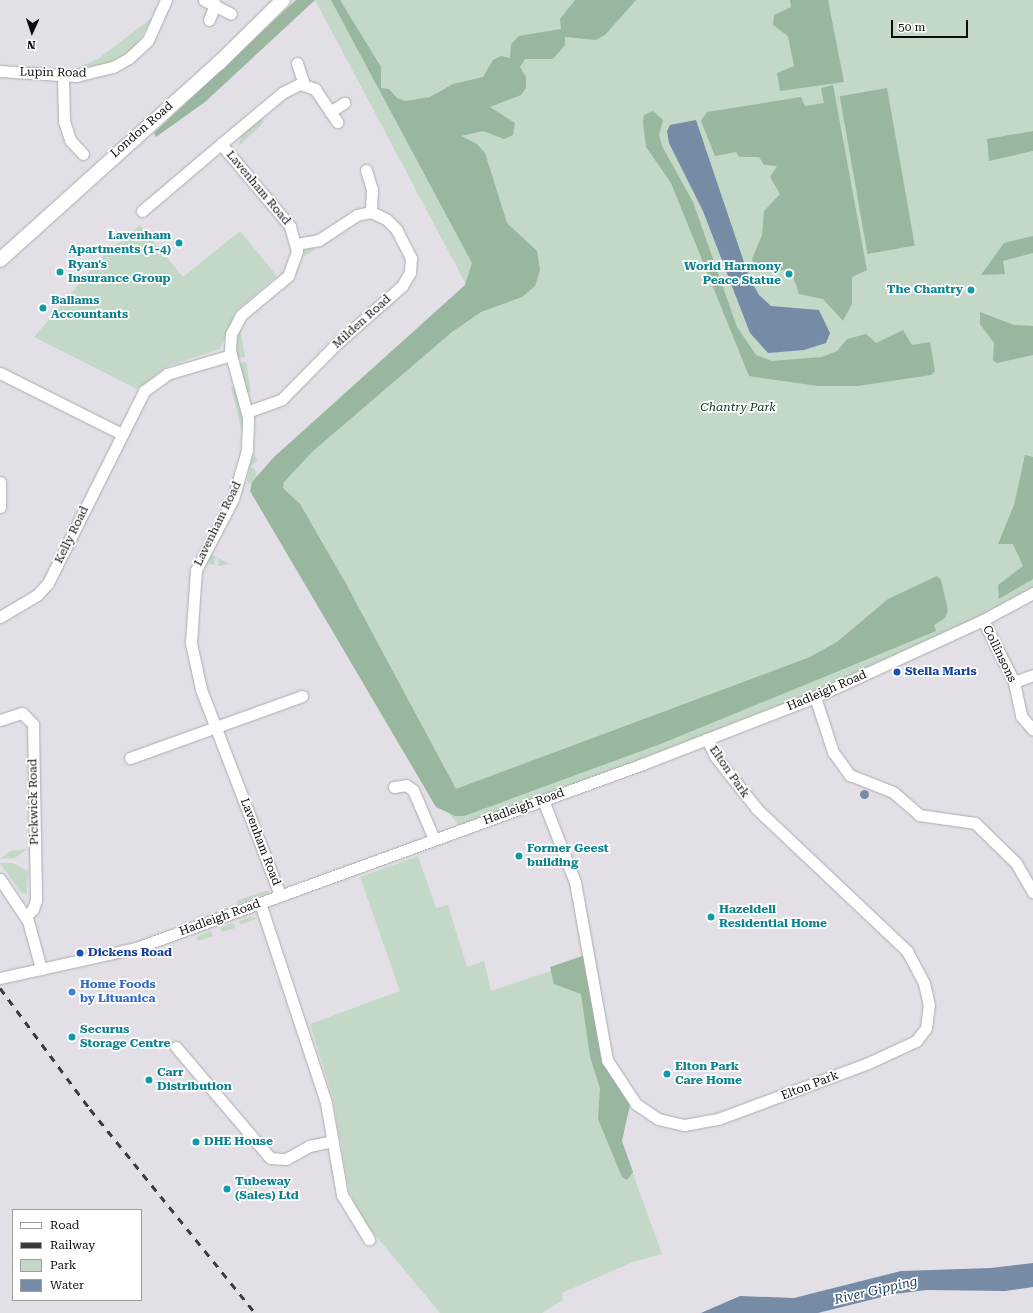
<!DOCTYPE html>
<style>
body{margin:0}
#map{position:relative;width:1033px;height:1313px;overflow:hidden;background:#e2e0e6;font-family:"Roboto Serif",serif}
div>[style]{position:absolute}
.green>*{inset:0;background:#c3d8c7}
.forest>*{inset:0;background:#99b69e;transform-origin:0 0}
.water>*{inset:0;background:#768ba6}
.round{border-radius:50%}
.roads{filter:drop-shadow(0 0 1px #abaaaf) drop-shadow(0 0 1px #abaaaf)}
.minor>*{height:11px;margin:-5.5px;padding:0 5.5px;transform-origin:5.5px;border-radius:5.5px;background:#fff}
.major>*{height:14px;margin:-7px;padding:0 7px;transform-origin:7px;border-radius:7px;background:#fff}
.rail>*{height:3px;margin-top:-1.5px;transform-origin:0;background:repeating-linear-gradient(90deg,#3a393c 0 7px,transparent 0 14px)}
.dots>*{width:11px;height:11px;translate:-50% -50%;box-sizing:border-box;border:2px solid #fff;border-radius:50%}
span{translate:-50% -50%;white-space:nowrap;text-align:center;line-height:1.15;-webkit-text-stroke:3.5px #fff;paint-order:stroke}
.street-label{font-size:12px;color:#0c0b0d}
.culture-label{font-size:12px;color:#0d838f;font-weight:700}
.right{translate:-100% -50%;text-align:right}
.left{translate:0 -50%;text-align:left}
.park-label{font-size:12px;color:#003314;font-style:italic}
.transit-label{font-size:12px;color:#164399;font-weight:700}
.shop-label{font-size:12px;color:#366cbe;font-weight:700}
.water-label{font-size:13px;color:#18395e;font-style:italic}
.legend{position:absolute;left:12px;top:1209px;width:130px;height:92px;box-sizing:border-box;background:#fff;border:1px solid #9e9d9e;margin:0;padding:5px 7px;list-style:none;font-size:12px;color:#0c0b0d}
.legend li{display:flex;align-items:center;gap:8px;height:20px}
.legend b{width:20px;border:1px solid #9e9d9e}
.north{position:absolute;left:12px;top:12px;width:40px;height:40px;-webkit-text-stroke:3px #fff;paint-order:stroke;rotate:183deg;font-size:11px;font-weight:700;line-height:16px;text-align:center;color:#0c0b0d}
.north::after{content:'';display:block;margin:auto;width:14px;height:18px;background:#0c0b0d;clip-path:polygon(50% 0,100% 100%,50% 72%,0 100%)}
.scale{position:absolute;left:891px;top:20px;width:77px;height:18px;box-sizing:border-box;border:2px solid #0c0b0d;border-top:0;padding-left:5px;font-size:12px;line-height:14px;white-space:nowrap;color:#0c0b0d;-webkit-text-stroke:3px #fff;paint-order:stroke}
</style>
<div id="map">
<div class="green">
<div style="clip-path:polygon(315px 0,1033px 0,1033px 593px,815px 697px,462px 829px,436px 798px,253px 481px,251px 485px,247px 482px,253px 454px,258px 460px,251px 466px,257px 472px,255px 477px,468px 288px)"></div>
<div style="clip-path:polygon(152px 18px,135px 48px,114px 62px,73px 70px,99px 58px)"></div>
<div style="clip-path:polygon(261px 119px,264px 122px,238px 147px,242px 135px)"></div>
<div style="clip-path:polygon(140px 225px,183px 277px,240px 231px,277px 276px,236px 311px,220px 349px,168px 366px,137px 389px,34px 337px,101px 258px)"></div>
<div style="clip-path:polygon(309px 247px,316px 249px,301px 258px,304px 251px)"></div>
<div style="clip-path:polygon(240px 326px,245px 357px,237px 358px,235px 338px)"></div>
<div style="clip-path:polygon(246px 362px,251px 392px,247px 393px,238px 363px)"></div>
<div style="clip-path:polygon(231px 387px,236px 387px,245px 428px,241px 428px)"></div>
<div style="clip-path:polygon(210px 554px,230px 564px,218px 566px,219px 559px,215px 558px,214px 565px,209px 564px)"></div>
<div style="clip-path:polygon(27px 849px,15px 858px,0 859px,10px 851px)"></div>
<div style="clip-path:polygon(418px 856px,436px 908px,448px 905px,467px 967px,484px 961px,491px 991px,587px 959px,621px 1141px,662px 1254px,633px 1262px,562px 1293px,563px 1300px,542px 1313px,440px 1313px,363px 1220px,349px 1191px,333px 1098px,310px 1024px,400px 991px,360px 877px)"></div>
<div style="clip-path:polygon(0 863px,13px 863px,28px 871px,27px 894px,21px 893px)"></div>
<div style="clip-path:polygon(269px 890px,266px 894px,237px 904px,238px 900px)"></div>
<div style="clip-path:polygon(250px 917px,258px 918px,240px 925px,239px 921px)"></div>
<div style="clip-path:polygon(233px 923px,235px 928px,222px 932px,220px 928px)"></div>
<div style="clip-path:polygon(211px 931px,213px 936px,198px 941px,196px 937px)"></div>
</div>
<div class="forest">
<div style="clip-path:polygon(296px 0,315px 0,205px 102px,156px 137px,154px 133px)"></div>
<div style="clip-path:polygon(331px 0,340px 0,381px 67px,381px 88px,389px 89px,397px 98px,406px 101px,430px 97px,453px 84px,483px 77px,493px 60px,501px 56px,510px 58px,511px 44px,519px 36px,561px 29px,560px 19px,575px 0,636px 0,605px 35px,596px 40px,565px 37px,565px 45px,553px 59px,525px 59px,520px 67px,526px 77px,526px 88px,521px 95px,490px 107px,515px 123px,513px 135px,504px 139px,483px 131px,461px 136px,477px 144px,485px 153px,507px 223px,537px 251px,540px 270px,535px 286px,522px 297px,481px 312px,452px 332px,313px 451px,284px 482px,283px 488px,300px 504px,345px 582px,456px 789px,810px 657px,837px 642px,888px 599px,937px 576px,941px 580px,948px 610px,945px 618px,934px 625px,936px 631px,663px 743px,464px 816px,455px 816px,436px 807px,250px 491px,252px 482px,274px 457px,465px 285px,472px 263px)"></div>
<div style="clip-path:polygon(790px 0,828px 0,844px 82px,780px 91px,777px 73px,794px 66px,788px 36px,773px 25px,774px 15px,791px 7px)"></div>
<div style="clip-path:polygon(833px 85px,867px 270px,852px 277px,852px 304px,843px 321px,823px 299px,799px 294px,791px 270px,756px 271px,752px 259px,762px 235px,764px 211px,780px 194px,770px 177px,777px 166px,764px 165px,759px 157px,739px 157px,736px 152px,715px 156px,701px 121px,707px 112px,801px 97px,805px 106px,824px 103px,821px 88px)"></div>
<div style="left:887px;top:88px;width:160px;height:48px;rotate:80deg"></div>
<div style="clip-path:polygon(653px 111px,663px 120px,659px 135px,662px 146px,693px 202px,737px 327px,756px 355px,772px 361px,822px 357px,837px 351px,847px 339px,866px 334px,876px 343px,903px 330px,912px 345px,930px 342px,935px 371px,931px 375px,858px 386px,818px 386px,749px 376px,671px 183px,646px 147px,643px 122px,644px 115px)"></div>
<div style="clip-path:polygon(1033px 131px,1033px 151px,989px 161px,987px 139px)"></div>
<div style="clip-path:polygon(1033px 236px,1033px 253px,1003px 261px,1005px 274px,981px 275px,1004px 243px)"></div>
<div style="clip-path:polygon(980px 312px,1014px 325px,1033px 326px,1033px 355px,997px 363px,993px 360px,994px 343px,980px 324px)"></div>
<div style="clip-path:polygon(1025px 455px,1033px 457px,1033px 579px,999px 599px,998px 585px,1023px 566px,1013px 544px,998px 544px,1014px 505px)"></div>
<div style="clip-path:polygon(591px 953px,608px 1061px,615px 1082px,630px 1105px,622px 1141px,633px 1172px,627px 1180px,622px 1177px,598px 1119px,600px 1088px,590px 1057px,581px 994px,554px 984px,550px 967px)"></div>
</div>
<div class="water">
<div style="clip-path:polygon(696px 120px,749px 277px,759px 295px,771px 306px,819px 310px,830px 333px,826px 343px,804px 350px,768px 353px,750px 333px,703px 211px,669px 143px,667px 131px,670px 125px)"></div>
<div class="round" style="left:859.5px;top:789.5px;width:9px;height:9px"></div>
<div style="clip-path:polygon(1033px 1263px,1033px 1287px,1005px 1291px,927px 1290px,894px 1294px,818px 1313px,701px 1313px,740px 1296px,794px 1298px,901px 1271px,991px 1268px)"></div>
</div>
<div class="roads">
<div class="minor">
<div style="left:204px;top:0;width:30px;rotate:27deg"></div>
<div style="left:209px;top:20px;width:17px;rotate:-69deg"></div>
<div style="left:297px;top:63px;width:22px;rotate:72deg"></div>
<div style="left:0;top:71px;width:76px;rotate:3.8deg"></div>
<div style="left:76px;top:76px;width:38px;rotate:-14deg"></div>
<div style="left:113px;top:67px;width:18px;rotate:-29deg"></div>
<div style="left:129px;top:58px;width:26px;rotate:-43deg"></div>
<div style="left:148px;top:40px;width:44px;rotate:-65.8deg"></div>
<div style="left:63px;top:76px;width:45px;rotate:88.7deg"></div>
<div style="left:64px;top:121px;width:20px;rotate:72deg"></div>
<div style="left:70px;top:140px;width:19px;rotate:47deg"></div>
<div style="left:330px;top:112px;width:17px;rotate:-33deg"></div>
<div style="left:366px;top:170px;width:21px;rotate:73deg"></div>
<div style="left:372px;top:190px;width:22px;rotate:93deg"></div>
<div style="left:142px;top:211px;width:104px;rotate:-40.3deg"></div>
<div style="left:0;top:373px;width:136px;rotate:26.6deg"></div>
<div style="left:247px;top:412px;width:37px;rotate:-20deg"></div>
<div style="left:282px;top:399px;width:77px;rotate:-45.5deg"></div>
<div style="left:336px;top:344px;width:88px;rotate:-41.3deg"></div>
<div style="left:402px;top:286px;width:16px;rotate:-60deg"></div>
<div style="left:410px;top:272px;width:14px;rotate:-86deg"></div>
<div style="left:411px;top:258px;width:31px;rotate:-117deg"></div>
<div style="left:397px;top:230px;width:16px;rotate:-135deg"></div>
<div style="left:386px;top:219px;width:17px;rotate:-155deg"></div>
<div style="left:371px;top:212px;width:14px;rotate:168deg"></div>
<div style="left:357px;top:215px;width:45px;rotate:146.7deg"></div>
<div style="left:319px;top:240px;width:22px;rotate:170deg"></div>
<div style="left:0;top:482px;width:25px;rotate:90deg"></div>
<div style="left:0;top:617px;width:43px;rotate:-30.7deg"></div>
<div style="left:37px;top:595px;width:16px;rotate:-47deg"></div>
<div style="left:48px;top:583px;width:215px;rotate:-63.4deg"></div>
<div style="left:144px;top:391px;width:29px;rotate:-36deg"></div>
<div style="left:167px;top:374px;width:67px;rotate:-16.5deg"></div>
<div style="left:983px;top:620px;width:69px;rotate:63.4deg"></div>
<div style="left:1014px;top:682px;width:35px;rotate:78deg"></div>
<div style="left:1021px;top:716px;width:18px;rotate:49deg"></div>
<div style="left:1014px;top:682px;width:20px;rotate:-20deg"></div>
<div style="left:815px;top:697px;width:58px;rotate:71.9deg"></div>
<div style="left:833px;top:752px;width:29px;rotate:54deg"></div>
<div style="left:850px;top:775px;width:46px;rotate:21.6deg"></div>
<div style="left:893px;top:792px;width:35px;rotate:41deg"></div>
<div style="left:919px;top:815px;width:57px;rotate:8.1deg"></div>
<div style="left:975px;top:823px;width:57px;rotate:44.3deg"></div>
<div style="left:1016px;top:863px;width:34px;rotate:60deg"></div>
<div style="left:0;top:720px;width:23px;rotate:-18deg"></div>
<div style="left:22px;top:713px;width:16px;rotate:45deg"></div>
<div style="left:33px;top:724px;width:176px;rotate:89deg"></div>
<div style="left:36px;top:900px;width:9px;rotate:108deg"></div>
<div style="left:33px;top:909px;width:10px;rotate:135deg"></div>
<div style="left:130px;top:758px;width:183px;rotate:-19.8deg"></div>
<div style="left:394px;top:787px;width:12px;rotate:-9deg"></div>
<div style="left:406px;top:785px;width:9px;rotate:36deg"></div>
<div style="left:413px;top:790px;width:53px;rotate:66.8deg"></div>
<div style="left:543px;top:800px;width:88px;rotate:68.7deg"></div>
<div style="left:575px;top:882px;width:181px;rotate:79.8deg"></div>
<div style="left:607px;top:1060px;width:53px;rotate:56.6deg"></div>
<div style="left:636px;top:1104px;width:27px;rotate:34deg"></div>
<div style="left:658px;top:1119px;width:27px;rotate:13deg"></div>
<div style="left:684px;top:1125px;width:35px;rotate:-10deg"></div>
<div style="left:718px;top:1119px;width:158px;rotate:-20.4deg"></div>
<div style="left:866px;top:1064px;width:55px;rotate:-24.7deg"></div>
<div style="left:916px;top:1041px;width:16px;rotate:-52deg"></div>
<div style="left:926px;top:1028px;width:23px;rotate:-83deg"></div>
<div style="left:929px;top:1005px;width:23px;rotate:-103deg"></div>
<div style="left:924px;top:983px;width:36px;rotate:-118deg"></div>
<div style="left:907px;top:951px;width:207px;rotate:-136.6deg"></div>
<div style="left:757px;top:809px;width:68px;rotate:-128.4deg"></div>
<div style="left:715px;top:756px;width:19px;rotate:-115deg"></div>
<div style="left:0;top:879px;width:50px;rotate:56.3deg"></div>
<div style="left:28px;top:921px;width:50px;rotate:74.8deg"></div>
<div style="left:280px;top:895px;width:221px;rotate:-111deg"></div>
<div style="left:201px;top:689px;width:47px;rotate:-102.3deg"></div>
<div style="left:191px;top:643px;width:73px;rotate:-86.1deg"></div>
<div style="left:196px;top:570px;width:80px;rotate:-62.5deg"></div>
<div style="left:233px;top:499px;width:51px;rotate:-74.1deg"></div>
<div style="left:247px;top:450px;width:33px;rotate:-88deg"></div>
<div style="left:248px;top:417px;width:68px;rotate:-105.3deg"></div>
<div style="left:230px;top:351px;width:17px;rotate:-87deg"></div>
<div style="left:231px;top:334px;width:21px;rotate:-62deg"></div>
<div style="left:241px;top:315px;width:61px;rotate:-39.7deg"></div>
<div style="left:288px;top:276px;width:27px;rotate:-70deg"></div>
<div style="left:297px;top:251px;width:26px;rotate:-106deg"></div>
<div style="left:290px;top:226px;width:107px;rotate:-130.1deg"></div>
<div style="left:221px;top:144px;width:80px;rotate:-39.9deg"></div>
<div style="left:282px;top:93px;width:20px;rotate:-27deg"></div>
<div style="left:300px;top:84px;width:16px;rotate:18deg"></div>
<div style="left:315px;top:89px;width:40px;rotate:56deg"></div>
<div style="left:260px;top:903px;width:211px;rotate:71.7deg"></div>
<div style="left:326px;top:1103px;width:93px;rotate:80.1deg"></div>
<div style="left:342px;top:1195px;width:52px;rotate:58.5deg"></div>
<div style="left:0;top:978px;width:139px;rotate:-12.4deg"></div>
<div style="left:136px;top:948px;width:539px;rotate:-19.95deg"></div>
<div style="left:643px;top:764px;width:185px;rotate:-21.3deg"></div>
<div style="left:815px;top:697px;width:185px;rotate:-24.6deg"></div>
<div style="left:983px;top:620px;width:57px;rotate:-28.4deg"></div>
<div style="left:176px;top:1047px;width:145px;rotate:49.7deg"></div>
<div style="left:270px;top:1158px;width:16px;rotate:4deg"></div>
<div style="left:286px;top:1159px;width:26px;rotate:-29deg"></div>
<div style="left:309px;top:1146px;width:24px;rotate:-12deg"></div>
</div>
<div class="major">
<div style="left:0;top:260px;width:295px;rotate:-42deg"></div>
<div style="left:219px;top:63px;width:90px;rotate:-44.5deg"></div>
</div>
</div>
<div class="rail">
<div style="left:0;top:988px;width:151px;rotate:53.4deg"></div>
<div style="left:90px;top:1109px;width:262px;rotate:51deg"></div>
</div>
<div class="dots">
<div style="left:179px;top:243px;background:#0f9aa8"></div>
<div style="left:60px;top:272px;background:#0f9aa8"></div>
<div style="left:789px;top:274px;background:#0f9aa8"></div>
<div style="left:971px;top:290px;background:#0f9aa8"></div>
<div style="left:43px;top:308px;background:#0f9aa8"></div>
<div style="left:897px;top:672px;background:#1a4fb4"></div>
<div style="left:519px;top:856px;background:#0f9aa8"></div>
<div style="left:711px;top:917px;background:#0f9aa8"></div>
<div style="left:80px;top:953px;background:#1a4fb4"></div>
<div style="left:72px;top:992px;background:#3f7fe0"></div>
<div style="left:72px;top:1037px;background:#0f9aa8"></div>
<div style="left:667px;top:1074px;background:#0f9aa8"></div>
<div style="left:149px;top:1080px;background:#0f9aa8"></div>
<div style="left:196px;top:1142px;background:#0f9aa8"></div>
<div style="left:227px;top:1189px;background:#0f9aa8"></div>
</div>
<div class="street-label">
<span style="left:53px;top:73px;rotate:1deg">Lupin Road</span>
<span style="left:142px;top:130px;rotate:-41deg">London Road</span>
<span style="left:258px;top:188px;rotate:50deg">Lavenham Road</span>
<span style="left:362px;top:322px;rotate:-42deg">Milden Road</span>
<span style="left:218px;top:524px;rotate:-64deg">Lavenham Road</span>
<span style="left:72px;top:535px;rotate:-64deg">Kelly Road</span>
<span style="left:999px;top:654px;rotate:64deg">Collinsons</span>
<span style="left:827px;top:691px;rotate:-23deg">Hadleigh Road</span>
<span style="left:729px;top:772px;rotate:55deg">Elton Park</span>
<span style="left:34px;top:802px;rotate:-91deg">Pickwick Road</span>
<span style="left:524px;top:807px;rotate:-20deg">Hadleigh Road</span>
<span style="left:260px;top:842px;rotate:69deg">Lavenham Road</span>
<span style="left:220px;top:918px;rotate:-20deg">Hadleigh Road</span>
<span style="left:810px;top:1086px;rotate:-21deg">Elton Park</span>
</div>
<div class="culture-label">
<span class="right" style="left:171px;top:243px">Lavenham<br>Apartments (1-4)</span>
<span class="left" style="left:68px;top:272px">Ryan's<br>Insurance Group</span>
<span class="right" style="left:781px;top:274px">World Harmony<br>Peace Statue</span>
<span class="right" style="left:963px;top:290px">The Chantry</span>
<span class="left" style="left:51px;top:308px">Ballams<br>Accountants</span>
<span class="left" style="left:527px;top:856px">Former Geest<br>building</span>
<span class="left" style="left:719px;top:917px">Hazeldell<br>Residential Home</span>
<span class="left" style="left:80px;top:1037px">Securus<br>Storage Centre</span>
<span class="left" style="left:675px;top:1074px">Elton Park<br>Care Home</span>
<span class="left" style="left:157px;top:1080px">Carr<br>Distribution</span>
<span class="left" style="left:204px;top:1142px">DHE House</span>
<span class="left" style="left:235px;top:1189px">Tubeway<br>(Sales) Ltd</span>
</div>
<div class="park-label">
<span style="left:738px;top:408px">Chantry Park</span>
</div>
<div class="transit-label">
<span class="left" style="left:905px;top:672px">Stella Maris</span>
<span class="left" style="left:88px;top:953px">Dickens Road</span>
</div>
<div class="shop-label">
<span class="left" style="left:80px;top:992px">Home Foods<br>by Lituanica</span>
</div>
<div class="water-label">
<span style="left:876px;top:1291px;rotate:-13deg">River Gipping</span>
</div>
<ul class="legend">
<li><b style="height:5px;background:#fff"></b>Road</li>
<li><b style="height:5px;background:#3a393c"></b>Railway</li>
<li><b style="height:11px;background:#c3d8c7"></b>Park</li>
<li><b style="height:11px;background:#768ba6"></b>Water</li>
</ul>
<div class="north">N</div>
<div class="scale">50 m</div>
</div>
